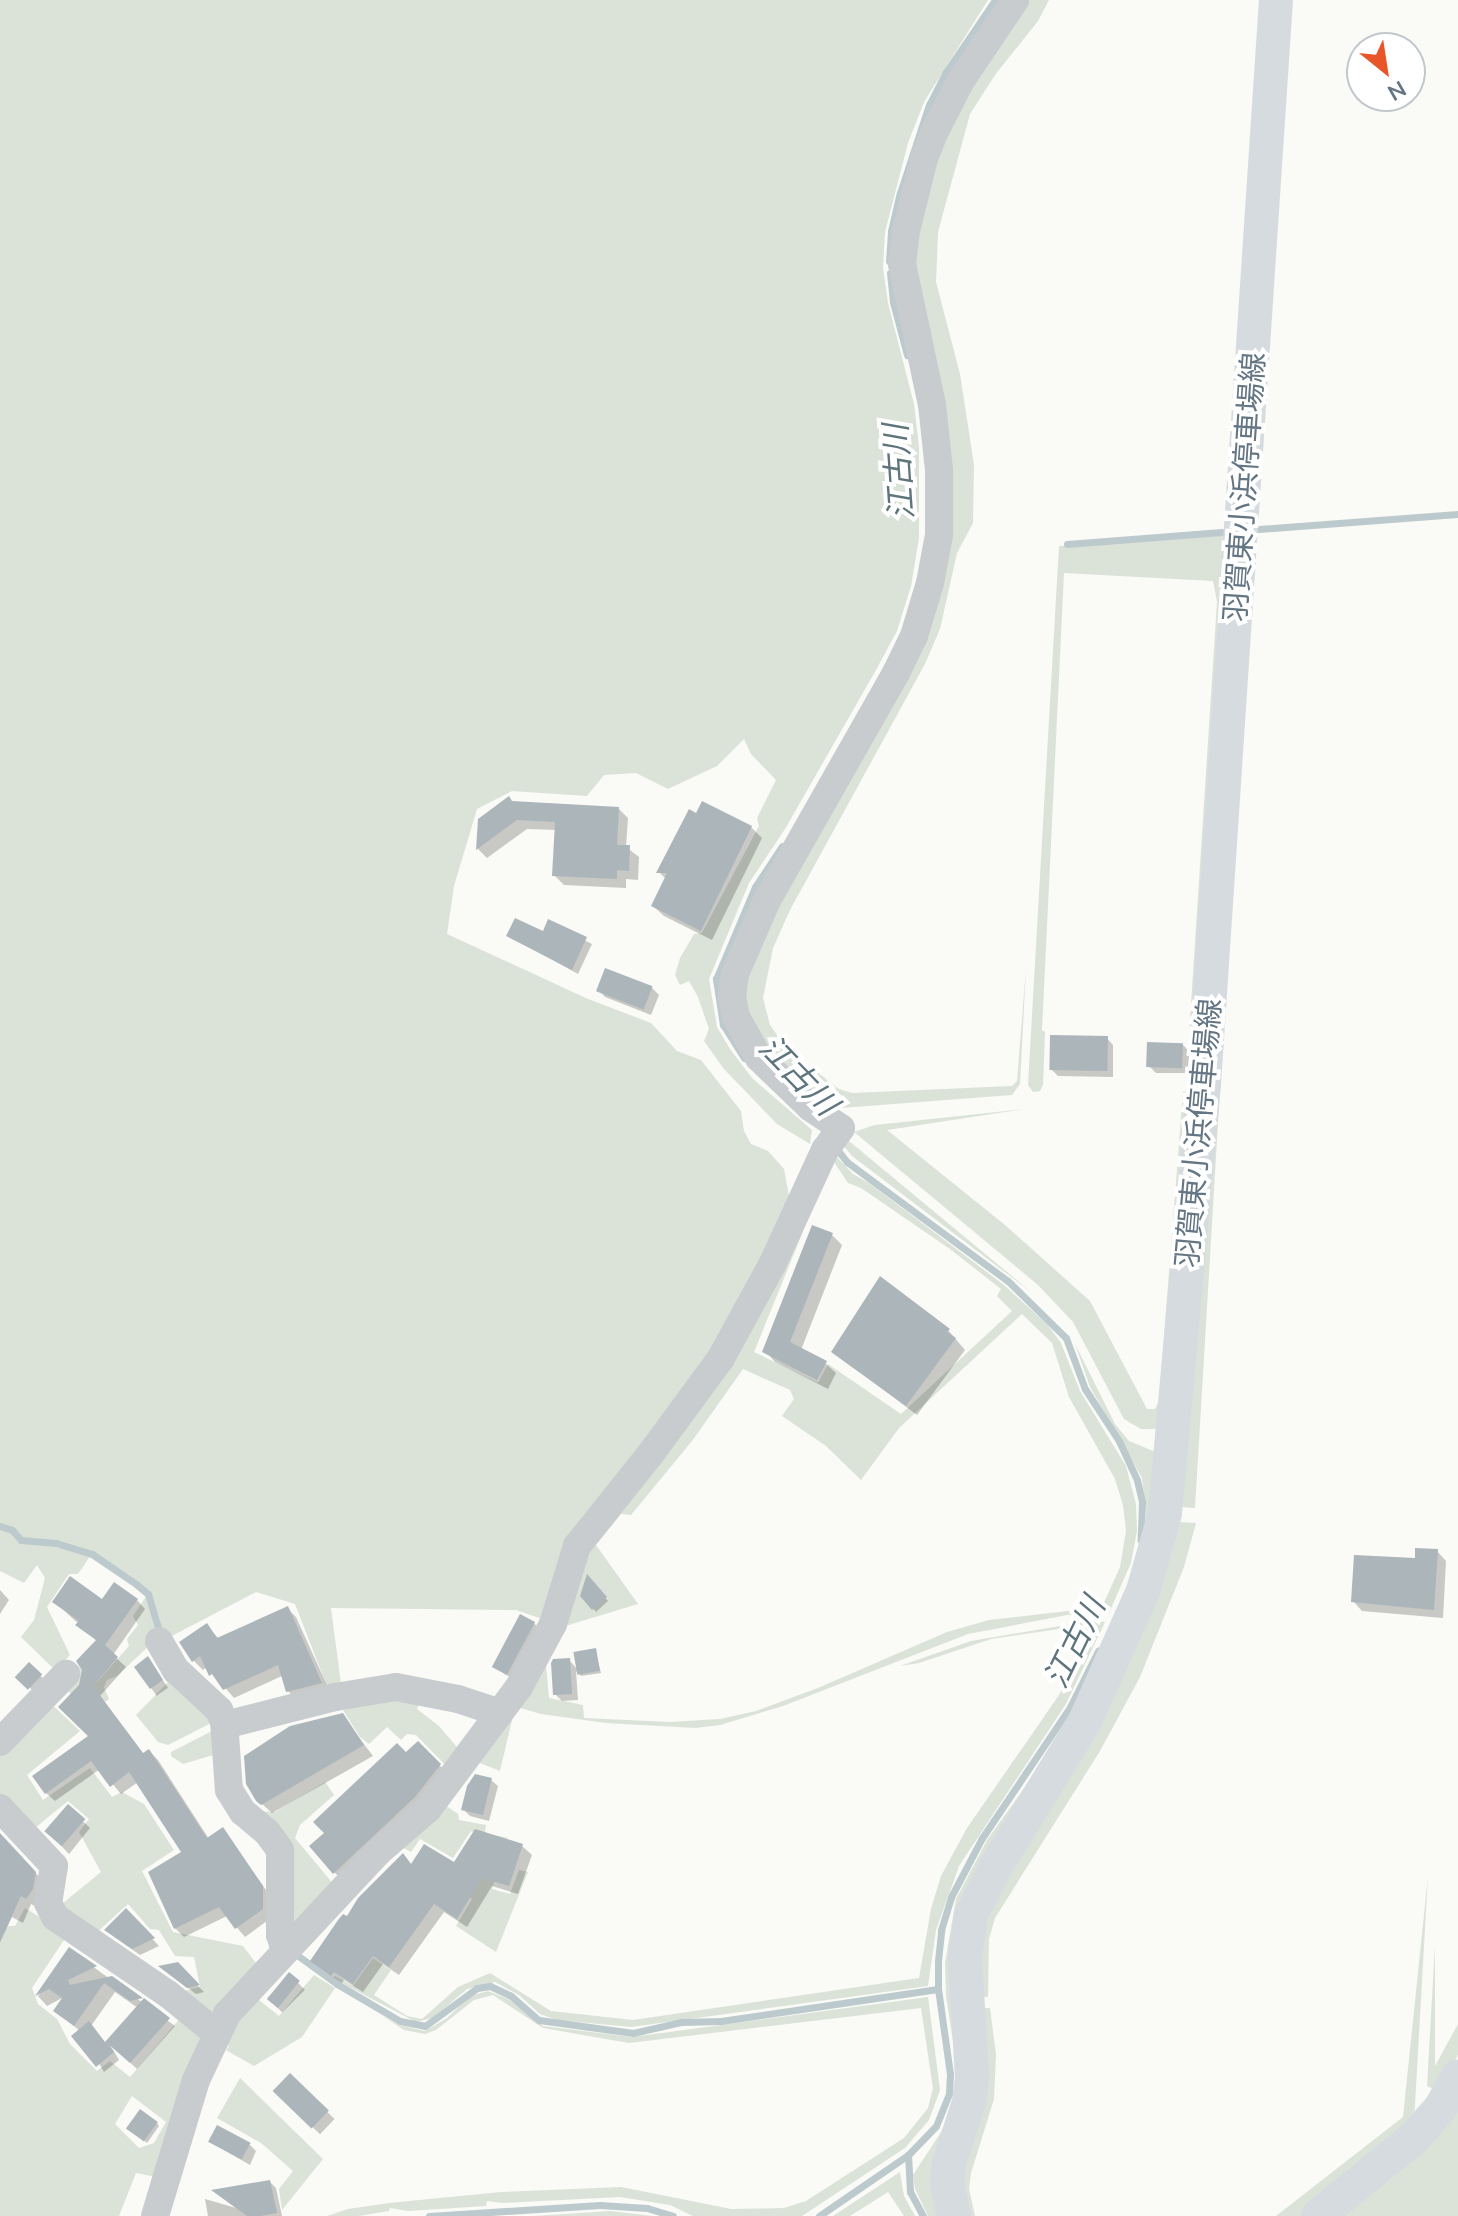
<!DOCTYPE html>
<meta charset="utf-8">
<style>
body{margin:0}
#map{position:relative;width:1458px;height:2216px;overflow:hidden;background:#fafaf7;font-family:Mulish,"Noto Sans JP",sans-serif}
div>[style]{position:absolute}
.green>*{inset:0;background:#dbe2d8}
.shadow>*{inset:0;background:#0003;transform-origin:0 0}
.stream>*{height:7px;margin:-3.5px;padding:0 3.5px;transform-origin:3.5px;border-radius:3.5px;background:#bdcacd}
.building>*{inset:0;background:#acb5ba;transform-origin:0 0}
.minor>*{height:28px;margin:-14px;padding:0 14px;transform-origin:14px;border-radius:14px;background:#c8cccf}
.major>*{height:34px;margin:-17px;padding:0 17px;transform-origin:17px;border-radius:17px;background:#d6dbdf}
span{translate:-50% -50%;white-space:nowrap;text-align:center;line-height:1.15;-webkit-text-stroke:8px #fff;paint-order:stroke}
.street-label{font-size:30px;color:#647583}
.water-label{font-size:32px;color:#5e757d;font-style:italic}
.north{position:absolute;left:1346px;top:32px;width:80px;height:80px;box-sizing:border-box;background:#fff;border:2px solid #c1c8cd;border-radius:50%;rotate:150deg;font-size:22px;font-weight:700;line-height:32px;text-align:center;color:#647583}
.north::after{content:'';display:block;margin:auto;width:28px;height:36px;background:#e85529;clip-path:polygon(50% 0,100% 100%,50% 72%,0 100%)}
</style>
<div id="map">
<div class="green">
<div style="clip-path:polygon(0 0,988px 0,924px 102px,908px 143px,885px 232px,883px 268px,888px 303px,914px 404px,919px 447px,919px 538px,911px 586px,897px 631px,876px 670px,785px 829px,749px 883px,709px 979px,717px 1027px,730px 1049px,752px 1078px,812px 1130px,810px 1144px,777px 1124px,724px 1069px,704px 1041px,709px 1029px,698px 997px,689px 981px,680px 985px,675px 975px,680px 958px,694px 934px,702px 933px,759px 826px,757px 818px,776px 780px,751px 754px,744px 739px,717px 766px,668px 789px,636px 773px,604px 775px,587px 796px,512px 791px,477px 809px,454px 886px,447px 934px,588px 999px,651px 1023px,677px 1051px,701px 1060px,741px 1111px,744px 1131px,751px 1144px,768px 1151px,784px 1169px,789px 1196px,738px 1310px,647px 1447px,548px 1621px,516px 1610px,331px 1608px,342px 1692px,330px 1694px,295px 1604px,256px 1592px,166px 1639px,155px 1640px,117px 1676px,107px 1680px,104px 1687px,109px 1699px,90px 1714px,65px 1688px,73px 1670px,77px 1665px,97px 1682px,129px 1646px,127px 1639px,138px 1625px,133px 1616px,149px 1592px,93px 1552px,78px 1574px,69px 1574px,47px 1607px,70px 1655px,56px 1671px,21px 1637px,34px 1620px,45px 1578px,37px 1565px,24px 1583px,0 1571px)"></div>
<div style="clip-path:polygon(1022px 0,1049px 0,1038px 21px,995px 75px,970px 114px,938px 232px,936px 282px,960px 374px,974px 465px,973px 523px,957px 553px,940px 629px,925px 664px,790px 910px,773px 948px,763px 998px,770px 1025px,787px 1049px,839px 1089px,852px 1093px,1012px 1086px,1017px 1081px,1026px 968px,1020px 1084px,1012px 1095px,828px 1109px,749px 1034px,740px 976px,935px 585px,911px 297px,930px 160px)"></div>
<div style="clip-path:polygon(1227px 535px,1196px 1035px,1189px 1035px,1217px 602px,1213px 581px,1064px 573px,1042px 1030px,1045px 1032px,1043px 1085px,1040px 1091px,1033px 1092px,1028px 1085px,1059px 546px)"></div>
<div style="clip-path:polygon(1221px 1073px,1195px 1508px,1182px 1507px)"></div>
<div style="clip-path:polygon(1183px 1091px,1192px 1094px,1162px 1423px,1154px 1429px,1141px 1429px,1124px 1419px,1073px 1322px,1038px 1285px,854px 1132px,875px 1125px,1024px 1109px,887px 1130px,1005px 1225px,1090px 1301px,1147px 1409px,1155px 1409px,1159px 1401px)"></div>
<div style="clip-path:polygon(845px 1141px,849px 1141px,1031px 1292px,852px 1156px,843px 1145px)"></div>
<div style="clip-path:polygon(832px 1152px,853px 1174px,869px 1183px,1004px 1285px,1047px 1324px,1061px 1343px,1080px 1391px,1126px 1466px,1136px 1504px,1137px 1531px,1131px 1563px,1109px 1613px,1067px 1615px,968px 1634px,783px 1706px,720px 1725px,695px 1728px,606px 1723px,541px 1714px,517px 1707px,546px 1665px,549px 1698px,583px 1705px,584px 1718px,669px 1722px,720px 1719px,756px 1711px,818px 1688px,947px 1632px,989px 1620px,1102px 1607px,1120px 1567px,1126px 1531px,1123px 1505px,1115px 1479px,1069px 1397px,1052px 1343px,1022px 1314px,899px 1428px,861px 1480px,826px 1446px,782px 1416px,794px 1399px,790px 1390px,743px 1369px,692px 1441px,631px 1515px,621px 1514px,596px 1545px,638px 1604px,562px 1627px,576px 1562px,804px 1229px,754px 1352px,818px 1383px,828px 1364px,901px 1414px,1012px 1311px,997px 1296px,1001px 1289px,950px 1249px,861px 1188px,848px 1183px,830px 1156px)"></div>
<div style="clip-path:polygon(1075px 1344px,1115px 1424px,1129px 1441px,1158px 1453px,1148px 1532px,1142px 1478px,1090px 1387px)"></div>
<div style="clip-path:polygon(1181px 1522px,1196px 1523px,1184px 1567px,1140px 1677px,1100px 1751px,995px 1918px,989px 1939px,988px 1997px,974px 1996px,971px 1956px,1173px 1526px)"></div>
<div style="clip-path:polygon(1095px 1620px,1105px 1622px,1066px 1704px,959px 1866px,936px 1930px,928px 1986px,631px 2027px,557px 2020px,540px 2014px,519px 1995px,495px 1982px,467px 1989px,433px 2018px,416px 2022px,332px 1978px,335px 1976px,353px 1986px,373px 1958px,391px 1970px,374px 1995px,407px 2016px,422px 2019px,458px 1987px,490px 1973px,551px 2011px,633px 2020px,919px 1978px,931px 1909px,941px 1876px,967px 1828px,1059px 1695px,1079px 1655px,1086px 1625px,991px 1639px,919px 1663px,900px 1666px,971px 1641px)"></div>
<div style="clip-path:polygon(1116px 1626px,1119px 1629px,1079px 1717px,990px 1863px,965px 1915px,958px 1957px,965px 2078px,958px 2117px,942px 2163px,940px 2184px,948px 2216px,928px 2216px,915px 2189px,913px 2175px,947px 2123px,956px 2092px,957px 2067px,946px 1996px,945px 1963px,956px 1899px,987px 1840px,1048px 1755px)"></div>
<div style="clip-path:polygon(175px 1675px,219px 1719px,168px 1745px,158px 1742px,136px 1715px)"></div>
<div style="clip-path:polygon(423px 1696px,417px 1709px,439px 1726px,461px 1752px,450px 1770px,416px 1735px,407px 1734px,401px 1740px,387px 1727px,369px 1744px,360px 1737px,338px 1702px)"></div>
<div style="clip-path:polygon(48px 1701px,80px 1731px,27px 1775px,43px 1800px,90px 1768px,112px 1797px,122px 1792px,144px 1804px,174px 1850px,142px 1871px,173px 1932px,243px 1946px,259px 1967px,218px 2016px,180px 1992px,200px 1987px,194px 1957px,175px 1956px,159px 1930px,150px 1929px,128px 1904px,92px 1937px,57px 1908px,101px 1872px,79px 1832px,89px 1819px,68px 1801px,30px 1832px,0 1799px,0 1750px)"></div>
<div style="clip-path:polygon(503px 1719px,512px 1720px,500px 1771px,475px 1761px)"></div>
<div style="clip-path:polygon(220px 1727px,220px 1753px,183px 1764px,171px 1756px,171px 1752px)"></div>
<div style="clip-path:polygon(325px 1782px,334px 1795px,300px 1825px,295px 1838px,335px 1886px,291px 1932px,288px 1859px,257px 1811px,275px 1812px)"></div>
<div style="clip-path:polygon(442px 1803px,458px 1814px,459px 1820px,486px 1825px,485px 1833px,508px 1838px,492px 1889px,510px 1894px,519px 1870px,528px 1872px,496px 1952px,456px 1926px,472px 1899px,464px 1892px,492px 1844px,471px 1831px,453px 1858px,420px 1839px,411px 1852px,400px 1846px)"></div>
<div style="clip-path:polygon(1428px 1876px,1414px 2122px,1303px 2216px,1276px 2216px,1403px 2117px)"></div>
<div style="clip-path:polygon(evenodd,25px 1908px,68px 1934px,32px 1988px,38px 2004px,57px 2019px,70px 2044px,97px 2071px,110px 2061px,130px 2077px,182px 2016px,207px 2035px,156px 2177px,136px 2173px,119px 2216px,0 2216px,0 1933px,8px 1926px,15px 1926px,25px 1908px,132px 2096px,166px 2122px,154px 2143px,139px 2148px,115px 2124px,132px 2096px)"></div>
<div style="clip-path:polygon(1435px 1945px,1435px 2066px,1458px 2024px,1458px 2055px,1438px 2091px,1427px 2086px)"></div>
<div style="clip-path:polygon(314px 1975px,335px 1988px,302px 2037px,254px 2066px,226px 2050px,229px 2046px,221px 2041px,254px 1996px,279px 2016px)"></div>
<div style="clip-path:polygon(488px 1991px,508px 1999px,543px 2026px,632px 2037px,928px 1997px,940px 2090px,929px 2120px,905px 2148px,802px 2216px,693px 2216px,670px 2205px,620px 2197px,502px 2203px,487px 2201px,486px 2206px,408px 2211px,390px 2208px,389px 2211px,359px 2216px,327px 2216px,348px 2209px,389px 2203px,501px 2192px,621px 2187px,731px 2209px,784px 2208px,806px 2201px,904px 2138px,928px 2108px,933px 2088px,921px 2008px,629px 2043px,543px 2028px,493px 1995px,474px 2000px,436px 2030px,425px 2034px,404px 2030px,381px 2015px,399px 2025px,425px 2031px,447px 2018px,470px 1996px)"></div>
<div style="clip-path:polygon(975px 2008px,990px 2008px,996px 2055px,994px 2099px,971px 2173px,969px 2189px,975px 2216px,960px 2216px)"></div>
<div style="clip-path:polygon(240px 2078px,323px 2159px,282px 2210px,279px 2189px,293px 2171px,261px 2143px,217px 2118px)"></div>
<div style="clip-path:polygon(1458px 2094px,1458px 2216px,1332px 2216px)"></div>
<div style="clip-path:polygon(900px 2172px,904px 2196px,915px 2216px,904px 2216px,888px 2192px,850px 2216px,833px 2216px)"></div>
<div style="clip-path:polygon(610px 2211px,653px 2216px,534px 2216px,580px 2213px)"></div>
</div>
<div class="shadow">
<div style="clip-path:polygon(513px 803px,618px 808px,628px 818px,626px 847px,639px 857px,638px 880px,626px 879px,626px 888px,564px 885px,554px 875px,557px 830px,527px 829px,487px 858px,478px 849px,480px 820px)"></div>
<div style="clip-path:polygon(751px 827px,762px 838px,712px 940px,664px 916px,653px 906px,666px 879px,659px 872px)"></div>
<div style="clip-path:polygon(549px 922px,592px 944px,578px 974px,509px 936px,544px 933px)"></div>
<div style="clip-path:polygon(652px 988px,659px 995px,651px 1015px,605px 997px,599px 990px)"></div>
<div style="clip-path:polygon(1107px 1038px,1113px 1045px,1113px 1077px,1058px 1076px,1051px 1069px)"></div>
<div style="clip-path:polygon(1183px 1045px,1189px 1051px,1189px 1073px,1156px 1073px,1149px 1066px)"></div>
<div style="clip-path:polygon(832px 1235px,842px 1245px,801px 1350px,825px 1363px,836px 1373px,828px 1389px,775px 1362px,765px 1351px)"></div>
<div style="clip-path:polygon(948px 1330px,965px 1350px,917px 1415px,833px 1352px)"></div>
<div style="clip-path:polygon(1437px 1551px,1446px 1561px,1443px 1618px,1362px 1611px,1353px 1601px)"></div>
<div style="clip-path:polygon(587px 1577px,608px 1601px,596px 1612px,582px 1595px)"></div>
<div style="clip-path:polygon(0 1590px,9px 1600px,0 1614px)"></div>
<div style="clip-path:polygon(137px 1600px,145px 1609px,113px 1655px,126px 1667px,100px 1696px,144px 1755px,149px 1751px,158px 1760px,209px 1839px,223px 1830px,271px 1897px,271px 1918px,245px 1937px,227px 1916px,184px 1937px,175px 1928px,184px 1852px,138px 1782px,121px 1794px,100px 1769px,55px 1801px,46px 1793px,91px 1736px,80px 1686px,97px 1641px,55px 1602px)"></div>
<div style="clip-path:polygon(287px 1608px,296px 1617px,330px 1692px,297px 1700px,288px 1691px,284px 1675px,234px 1698px,207px 1667px,203px 1670px,191px 1658px,207px 1626px,219px 1639px)"></div>
<div style="clip-path:polygon(534px 1623px,540px 1630px,514px 1680px,495px 1667px)"></div>
<div style="clip-path:polygon(595px 1650px,601px 1673px,581px 1676px,576px 1671px,578px 1700px,562px 1701px,555px 1694px,569px 1660px,578px 1670px)"></div>
<div style="left:148px;top:1659px;width:35px;height:14px;rotate:55deg"></div>
<div style="left:29px;top:1665px;width:19px;height:16px;rotate:43deg"></div>
<div style="clip-path:polygon(342px 1715px,373px 1756px,272px 1813px,262px 1804px)"></div>
<div style="clip-path:polygon(418px 1743px,448px 1774px,343px 1881px,334px 1872px,326px 1833px)"></div>
<div style="clip-path:polygon(491px 1780px,498px 1786px,489px 1821px,470px 1816px,463px 1809px)"></div>
<div style="clip-path:polygon(68px 1807px,90px 1828px,69px 1854px,47px 1831px)"></div>
<div style="clip-path:polygon(0 1835px,45px 1883px,37px 1907px,31px 1904px,23px 1923px,12px 1917px,0 1942px)"></div>
<div style="clip-path:polygon(522px 1846px,532px 1855px,518px 1894px,492px 1886px,467px 1927px,444px 1912px,399px 1975px,383px 1964px,363px 1992px,344px 1980px,341px 1984px,312px 1961px,347px 1919px,412px 1866px,455px 1865px)"></div>
<div style="clip-path:polygon(126px 1911px,159px 1946px,140px 1955px,113px 1936px)"></div>
<div style="clip-path:polygon(evenodd,70px 1950px,175px 2026px,137px 2069px,109px 2043px,119px 2060px,104px 2072px,80px 2031px,56px 2011px,66px 1996px,47px 2006px,38px 1996px,70px 1950px,115px 1992px,138px 2008px,106px 2044px,91px 2026px,115px 1992px)"></div>
<div style="clip-path:polygon(177px 1964px,204px 1992px,196px 1994px,162px 1968px)"></div>
<div style="left:290px;top:1975px;width:21px;height:32px;rotate:45deg"></div>
<div style="left:290px;top:2076px;width:62px;height:21px;rotate:44deg"></div>
<div style="clip-path:polygon(157px 2123px,159px 2126px,147px 2143px,131px 2131px)"></div>
<div style="clip-path:polygon(210px 2142px,250px 2145px,256px 2151px,250px 2165px)"></div>
<div style="clip-path:polygon(270px 2182px,276px 2188px,282px 2216px,208px 2216px,205px 2199px,236px 2208px,215px 2192px)"></div>
</div>
<div class="stream">
<div style="left:889px;top:261px;width:30px;rotate:-86deg"></div>
<div style="left:891px;top:231px;width:39px;rotate:-77deg"></div>
<div style="left:900px;top:193px;width:93px;rotate:-71.8deg"></div>
<div style="left:929px;top:105px;width:37px;rotate:-63deg"></div>
<div style="left:946px;top:72px;width:87px;rotate:-55.8deg"></div>
<div style="left:890px;top:273px;width:29px;rotate:84deg"></div>
<div style="left:893px;top:302px;width:55px;rotate:75.2deg"></div>
<div style="left:1259px;top:529px;width:200px;rotate:-4.3deg"></div>
<div style="left:1067px;top:544px;width:155px;rotate:-4.4deg"></div>
<div style="left:744px;top:1058px;width:39px;rotate:-122deg"></div>
<div style="left:723px;top:1025px;width:47px;rotate:-98.7deg"></div>
<div style="left:716px;top:979px;width:100px;rotate:-67deg"></div>
<div style="left:755px;top:887px;width:49px;rotate:-56.6deg"></div>
<div style="left:836px;top:1148px;width:18px;rotate:52deg"></div>
<div style="left:847px;top:1162px;width:200px;rotate:36.5deg"></div>
<div style="left:1008px;top:1281px;width:81px;rotate:44.5deg"></div>
<div style="left:1066px;top:1338px;width:54px;rotate:69.6deg"></div>
<div style="left:1085px;top:1389px;width:62px;rotate:56.8deg"></div>
<div style="left:1119px;top:1441px;width:43px;rotate:65.2deg"></div>
<div style="left:1137px;top:1480px;width:23px;rotate:77deg"></div>
<div style="left:1142px;top:1502px;width:38px;rotate:92deg"></div>
<div style="left:0;top:1526px;width:13px;rotate:18deg"></div>
<div style="left:12px;top:1530px;width:13px;rotate:48deg"></div>
<div style="left:21px;top:1540px;width:35px;rotate:5deg"></div>
<div style="left:56px;top:1543px;width:38px;rotate:17deg"></div>
<div style="left:92px;top:1554px;width:53px;rotate:34.3deg"></div>
<div style="left:136px;top:1584px;width:16px;rotate:40deg"></div>
<div style="left:148px;top:1594px;width:42px;rotate:73.3deg"></div>
<div style="left:297px;top:1955px;width:49px;rotate:35.9deg"></div>
<div style="left:337px;top:1984px;width:73px;rotate:30.4deg"></div>
<div style="left:400px;top:2021px;width:25px;rotate:11deg"></div>
<div style="left:425px;top:2026px;width:64px;rotate:-36.2deg"></div>
<div style="left:477px;top:1988px;width:13px;rotate:-9deg"></div>
<div style="left:490px;top:1986px;width:23px;rotate:25deg"></div>
<div style="left:511px;top:1996px;width:37px;rotate:41deg"></div>
<div style="left:539px;top:2020px;width:95px;rotate:7.9deg"></div>
<div style="left:633px;top:2033px;width:49px;rotate:-12.9deg"></div>
<div style="left:681px;top:2022px;width:40px;rotate:-1.4deg"></div>
<div style="left:721px;top:2021px;width:219px;rotate:-8.4deg"></div>
<div style="left:429px;top:2216px;width:171px;rotate:-3.7deg"></div>
<div style="left:600px;top:2205px;width:47px;rotate:3.7deg"></div>
<div style="left:647px;top:2208px;width:27px;rotate:17deg"></div>
<div style="left:819px;top:2216px;width:108px;rotate:-34.4deg"></div>
<div style="left:923px;top:2216px;width:27px;rotate:-118deg"></div>
<div style="left:910px;top:2192px;width:37px;rotate:-93deg"></div>
<div style="left:908px;top:2155px;width:40px;rotate:-46deg"></div>
<div style="left:936px;top:2126px;width:35px;rotate:-68deg"></div>
<div style="left:949px;top:2093px;width:19px;rotate:-87deg"></div>
<div style="left:950px;top:2074px;width:86px;rotate:-98deg"></div>
<div style="left:938px;top:1989px;width:28px;rotate:-90deg"></div>
<div style="left:938px;top:1961px;width:31px;rotate:-84deg"></div>
<div style="left:941px;top:1930px;width:34px;rotate:-73deg"></div>
<div style="left:951px;top:1897px;width:67px;rotate:-62.3deg"></div>
<div style="left:982px;top:1838px;width:158px;rotate:-56.1deg"></div>
<div style="left:1070px;top:1707px;width:63px;rotate:-63.4deg"></div>
</div>
<div class="building">
<div style="clip-path:polygon(509px 796px,512px 801px,619px 807px,617px 845px,630px 845px,629px 871px,617px 870px,617px 879px,552px 876px,555px 822px,517px 820px,476px 850px,478px 819px)"></div>
<div style="clip-path:polygon(702px 801px,752px 826px,701px 931px,651px 906px,667px 873px,656px 873px,689px 809px,696px 813px)"></div>
<div style="clip-path:polygon(515px 918px,543px 931px,548px 919px,587px 937px,572px 970px,506px 936px)"></div>
<div style="left:605px;top:968px;width:51px;height:25px;rotate:21deg"></div>
<div style="left:1050px;top:1035px;width:58px;height:35px;rotate:1deg"></div>
<div style="left:1147px;top:1042px;width:36px;height:25px;rotate:2deg"></div>
<div style="clip-path:polygon(812px 1225px,833px 1233px,790px 1342px,827px 1361px,817px 1380px,762px 1352px)"></div>
<div style="clip-path:polygon(880px 1276px,950px 1329px,947px 1332px,956px 1338px,906px 1406px,831px 1352px)"></div>
<div style="clip-path:polygon(1415px 1548px,1438px 1549px,1434px 1610px,1351px 1602px,1354px 1555px,1415px 1558px)"></div>
<div style="clip-path:polygon(587px 1574px,607px 1597px,592px 1610px,580px 1596px)"></div>
<div style="clip-path:polygon(70px 1576px,102px 1599px,114px 1582px,138px 1599px,105px 1645px,118px 1657px,93px 1686px,143px 1753px,149px 1749px,207px 1838px,223px 1827px,263px 1886px,263px 1909px,235px 1929px,219px 1907px,174px 1929px,148px 1872px,181px 1852px,129px 1772px,110px 1787px,91px 1761px,45px 1794px,32px 1776px,88px 1736px,58px 1707px,79px 1685px,82px 1670px,76px 1661px,96px 1640px,75px 1625px,79px 1621px,52px 1602px)"></div>
<div style="clip-path:polygon(288px 1606px,322px 1683px,286px 1692px,278px 1665px,223px 1690px,212px 1674px,209px 1676px,200px 1656px,192px 1662px,179px 1642px,207px 1623px,217px 1638px)"></div>
<div style="left:520px;top:1614px;width:17px;height:60px;rotate:28deg"></div>
<div style="left:596px;top:1648px;width:23px;height:23px;rotate:80deg"></div>
<div style="clip-path:polygon(148px 1656px,163px 1680px,150px 1689px,134px 1667px)"></div>
<div style="clip-path:polygon(570px 1658px,572px 1694px,553px 1695px,551px 1663px,553px 1659px)"></div>
<div style="left:29px;top:1662px;width:18px;height:21px;rotate:43deg"></div>
<div style="clip-path:polygon(343px 1713px,364px 1745px,261px 1805px,256px 1801px,246px 1784px,244px 1756px,290px 1726px)"></div>
<div style="clip-path:polygon(418px 1741px,441px 1764px,415px 1797px,333px 1874px,309px 1846px,324px 1833px,313px 1822px,397px 1743px,406px 1752px)"></div>
<div style="clip-path:polygon(475px 1774px,492px 1778px,483px 1815px,461px 1810px,467px 1786px)"></div>
<div style="left:68px;top:1804px;width:23px;height:36px;rotate:41deg"></div>
<div style="clip-path:polygon(475px 1829px,523px 1844px,509px 1886px,482px 1878px,457px 1919px,434px 1904px,389px 1967px,373px 1956px,353px 1984px,334px 1972px,331px 1976px,310px 1961px,338px 1920px,343px 1914px,347px 1916px,358px 1898px,403px 1853px,411px 1864px,424px 1844px,454px 1862px)"></div>
<div style="clip-path:polygon(0 1833px,36px 1872px,33px 1889px,26px 1899px,21px 1896px,0 1942px)"></div>
<div style="clip-path:polygon(126px 1908px,155px 1938px,132px 1949px,104px 1930px)"></div>
<div style="clip-path:polygon(69px 1947px,97px 1966px,68px 1980px,70px 1985px,112px 1976px,143px 1998px,130px 2001px,104px 1983px,74px 2026px,53px 2011px,62px 1998px,49px 1989px,35px 1996px)"></div>
<div style="clip-path:polygon(178px 1962px,200px 1985px,187px 1988px,158px 1966px)"></div>
<div style="left:289px;top:1972px;width:14px;height:35px;rotate:39deg"></div>
<div style="clip-path:polygon(144px 1998px,170px 2018px,130px 2063px,107px 2043px,114px 2052px,96px 2067px,71px 2036px,89px 2021px,105px 2042px)"></div>
<div style="left:290px;top:2073px;width:54px;height:25px;rotate:44deg"></div>
<div style="left:140px;top:2109px;width:22px;height:24px;rotate:36deg"></div>
<div style="left:217px;top:2125px;width:38px;height:19px;rotate:28deg"></div>
<div style="clip-path:polygon(270px 2180px,277px 2213px,260px 2216px,247px 2216px,211px 2190px)"></div>
</div>
<div class="minor">
<div style="left:159px;top:1641px;width:34px;rotate:60deg"></div>
<div style="left:176px;top:1670px;width:59px;rotate:42.9deg"></div>
<div style="left:219px;top:1710px;width:12px;rotate:66deg"></div>
<div style="left:224px;top:1721px;width:69px;rotate:85.9deg"></div>
<div style="left:229px;top:1790px;width:26px;rotate:58deg"></div>
<div style="left:243px;top:1812px;width:31px;rotate:40deg"></div>
<div style="left:267px;top:1832px;width:22px;rotate:54deg"></div>
<div style="left:280px;top:1850px;width:85px;rotate:90deg"></div>
<div style="left:280px;top:1935px;width:16px;rotate:72deg"></div>
<div style="left:225px;top:1725px;width:114px;rotate:-14.3deg"></div>
<div style="left:335px;top:1697px;width:62px;rotate:-9.3deg"></div>
<div style="left:396px;top:1687px;width:63px;rotate:11deg"></div>
<div style="left:458px;top:1699px;width:44px;rotate:18.4deg"></div>
<div style="left:0;top:1742px;width:95px;rotate:-45.9deg"></div>
<div style="left:0;top:1808px;width:79px;rotate:47deg"></div>
<div style="left:54px;top:1866px;width:37px;rotate:99deg"></div>
<div style="left:48px;top:1903px;width:16px;rotate:63deg"></div>
<div style="left:55px;top:1917px;width:137px;rotate:34.3deg"></div>
<div style="left:168px;top:1994px;width:62px;rotate:39.1deg"></div>
<div style="left:155px;top:2216px;width:142px;rotate:-73.2deg"></div>
<div style="left:196px;top:2080px;width:73px;rotate:-64.8deg"></div>
<div style="left:227px;top:2014px;width:220px;rotate:-47deg"></div>
<div style="left:377px;top:1853px;width:67px;rotate:-40.8deg"></div>
<div style="left:428px;top:1809px;width:152px;rotate:-53.3deg"></div>
<div style="left:519px;top:1687px;width:72px;rotate:-61.6deg"></div>
<div style="left:553px;top:1624px;width:82px;rotate:-72.9deg"></div>
<div style="left:577px;top:1546px;width:120px;rotate:-51.4deg"></div>
<div style="left:652px;top:1452px;width:117px;rotate:-53.7deg"></div>
<div style="left:721px;top:1358px;width:106px;rotate:-61.3deg"></div>
<div style="left:772px;top:1265px;width:127px;rotate:-65.3deg"></div>
<div style="left:825px;top:1150px;width:27px;rotate:-54deg"></div>
<div style="left:841px;top:1128px;width:37px;rotate:-146deg"></div>
<div style="left:810px;top:1107px;width:71px;rotate:-136.1deg"></div>
<div style="left:759px;top:1058px;width:47px;rotate:-119.3deg"></div>
<div style="left:736px;top:1017px;width:20px;rotate:-101deg"></div>
<div style="left:732px;top:997px;width:23px;rotate:-83deg"></div>
<div style="left:735px;top:974px;width:81px;rotate:-66.6deg"></div>
<div style="left:767px;top:900px;width:261px;rotate:-60.4deg"></div>
<div style="left:896px;top:673px;width:41px;rotate:-64.1deg"></div>
<div style="left:914px;top:636px;width:55px;rotate:-73.2deg"></div>
<div style="left:930px;top:583px;width:49px;rotate:-79.4deg"></div>
<div style="left:939px;top:535px;width:65px;rotate:-90deg"></div>
<div style="left:939px;top:470px;width:65px;rotate:-96.1deg"></div>
<div style="left:932px;top:405px;width:144px;rotate:-102deg"></div>
<div style="left:902px;top:264px;width:33px;rotate:-83deg"></div>
<div style="left:906px;top:231px;width:75px;rotate:-76.1deg"></div>
<div style="left:924px;top:158px;width:31px;rotate:-68deg"></div>
<div style="left:936px;top:129px;width:53px;rotate:-62.9deg"></div>
<div style="left:960px;top:82px;width:99px;rotate:-56.1deg"></div>
</div>
<div class="major">
<div style="left:954px;top:2216px;width:33px;rotate:-102deg"></div>
<div style="left:947px;top:2184px;width:21px;rotate:-85deg"></div>
<div style="left:949px;top:2163px;width:64px;rotate:-71.8deg"></div>
<div style="left:969px;top:2102px;width:24px;rotate:-83deg"></div>
<div style="left:972px;top:2078px;width:121px;rotate:-93.3deg"></div>
<div style="left:965px;top:1957px;width:41px;rotate:-81.7deg"></div>
<div style="left:971px;top:1916px;width:54px;rotate:-63.4deg"></div>
<div style="left:995px;top:1868px;width:172px;rotate:-58.5deg"></div>
<div style="left:1085px;top:1721px;width:142px;rotate:-66deg"></div>
<div style="left:1143px;top:1591px;width:81px;rotate:-74.2deg"></div>
<div style="left:1165px;top:1513px;width:431px;rotate:-84.8deg"></div>
<div style="left:1204px;top:1084px;width:1086px;rotate:-86.2deg"></div>
<div style="left:1318px;top:2216px;width:124px;rotate:-39.1deg"></div>
<div style="left:1414px;top:2138px;width:41px;rotate:-48.9deg"></div>
<div style="left:1441px;top:2107px;width:35px;rotate:-61deg"></div>
</div>
<div class="street-label">
<span style="left:1244px;top:487px;rotate:-86deg">羽賀東小浜停車場線</span>
<span style="left:1198px;top:1133px;rotate:-85deg">羽賀東小浜停車場線</span>
</div>
<div class="water-label">
<span style="left:898px;top:472px;rotate:-94deg">江古川</span>
<span style="left:799px;top:1075px;rotate:46deg">江古川</span>
<span style="left:1074px;top:1642px;rotate:-64deg">江古川</span>
</div>
<div class="north">N</div>
</div>
